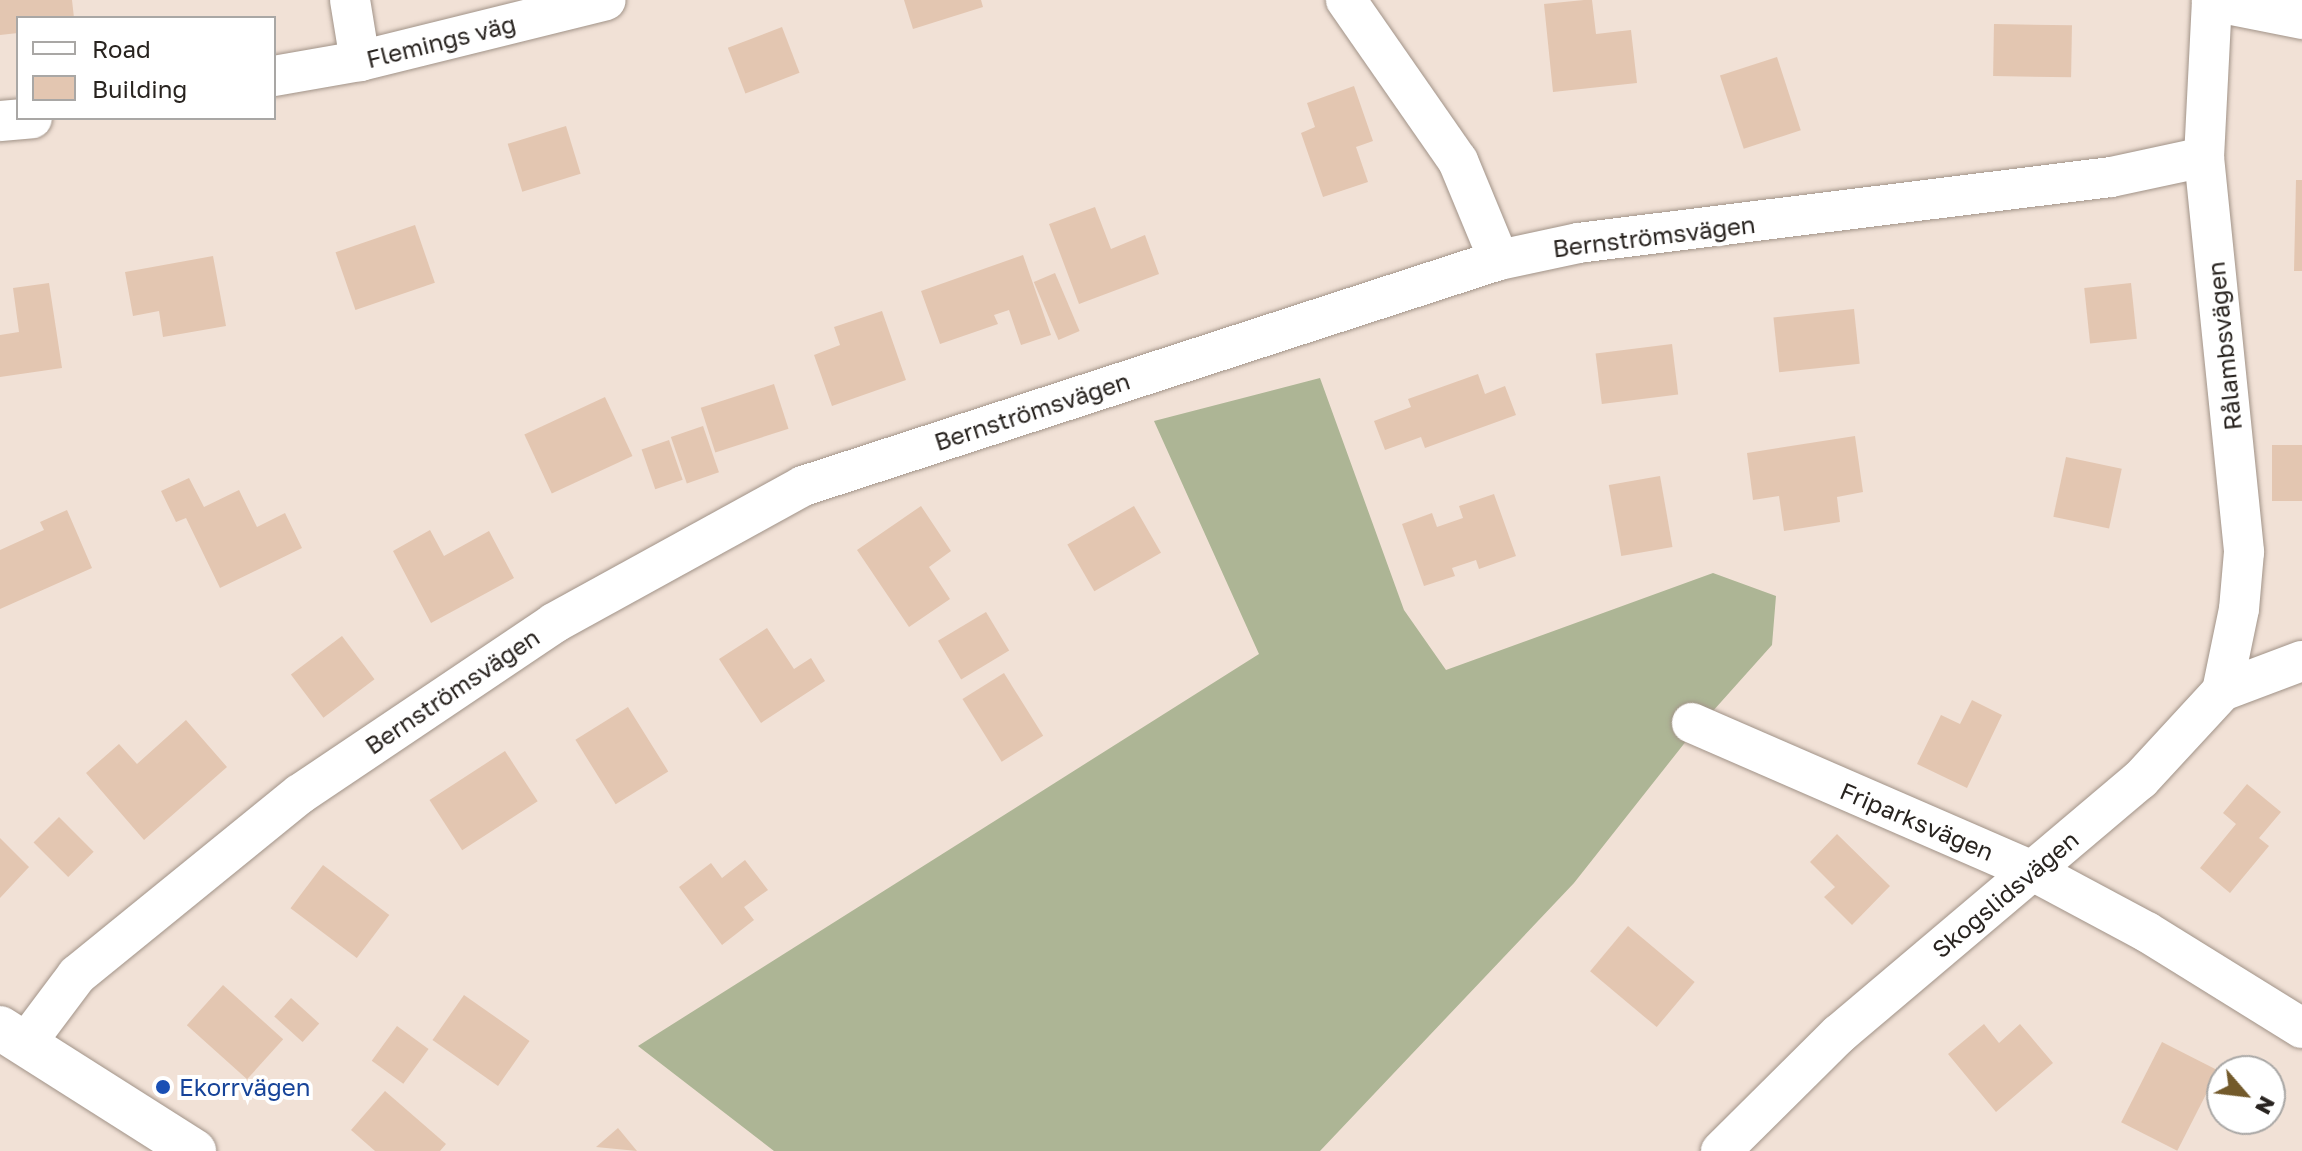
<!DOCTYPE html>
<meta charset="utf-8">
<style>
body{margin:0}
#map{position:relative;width:2302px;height:1151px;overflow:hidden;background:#f1e1d6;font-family:"Golos Text",sans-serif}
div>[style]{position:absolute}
.forest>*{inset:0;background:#adb595}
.building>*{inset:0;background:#e3c6b1;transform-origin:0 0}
.roads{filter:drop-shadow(0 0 2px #a19388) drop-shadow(0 0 2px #a19388)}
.street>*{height:40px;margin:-20px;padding:0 20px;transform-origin:20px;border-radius:20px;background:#fff}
.secondary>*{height:44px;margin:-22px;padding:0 22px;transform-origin:22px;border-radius:22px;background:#fff}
.dots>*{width:22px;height:22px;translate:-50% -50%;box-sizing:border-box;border:4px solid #fff;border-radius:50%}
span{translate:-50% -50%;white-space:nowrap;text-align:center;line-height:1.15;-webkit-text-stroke:8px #fff;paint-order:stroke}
.street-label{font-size:24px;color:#28231f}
.transit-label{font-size:24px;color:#164399}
.left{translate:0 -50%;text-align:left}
.legend{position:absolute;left:16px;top:16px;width:260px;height:104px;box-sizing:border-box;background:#fff;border:2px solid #a9a7a5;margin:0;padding:10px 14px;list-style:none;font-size:24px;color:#28231f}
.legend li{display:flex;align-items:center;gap:16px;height:40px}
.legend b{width:40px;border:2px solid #a9a7a5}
.north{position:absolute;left:2206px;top:1055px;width:80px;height:80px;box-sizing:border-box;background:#fff;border:2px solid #a9a7a5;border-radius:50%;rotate:118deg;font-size:22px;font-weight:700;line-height:32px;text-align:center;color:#28231f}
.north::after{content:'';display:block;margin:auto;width:28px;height:36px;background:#735a2b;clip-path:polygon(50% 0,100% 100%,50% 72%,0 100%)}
</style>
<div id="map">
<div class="forest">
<div style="clip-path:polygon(1320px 378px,1404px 610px,1446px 670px,1713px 573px,1776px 596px,1772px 645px,1687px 740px,1574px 883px,1320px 1151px,774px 1151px,638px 1046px,1259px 654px,1154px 421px)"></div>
</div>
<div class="building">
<div style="clip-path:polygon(0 0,72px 0,74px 18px,18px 18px,18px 33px,0 35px)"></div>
<div style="clip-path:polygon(904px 0,981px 0,983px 7px,913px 29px)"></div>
<div style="clip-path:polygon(1584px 0,1592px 0,1596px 34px,1631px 30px,1637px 83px,1553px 92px,1544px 4px)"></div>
<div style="left:1994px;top:24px;width:78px;height:52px;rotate:1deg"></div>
<div style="left:782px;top:27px;width:49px;height:58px;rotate:69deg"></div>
<div style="left:1777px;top:57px;width:77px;height:60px;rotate:72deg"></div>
<div style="clip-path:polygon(1354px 86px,1373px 141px,1356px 147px,1368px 182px,1323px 197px,1301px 133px,1315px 127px,1307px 103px)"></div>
<div style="left:566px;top:126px;width:50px;height:61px;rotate:73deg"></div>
<div style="clip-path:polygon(2296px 180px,2302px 180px,2302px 271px,2294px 271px)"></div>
<div style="clip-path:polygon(1095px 207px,1111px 249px,1145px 235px,1159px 274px,1079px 304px,1049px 224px)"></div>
<div style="left:415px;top:225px;width:61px;height:84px;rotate:71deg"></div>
<div style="clip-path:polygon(1023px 255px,1051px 335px,1021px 345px,1009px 310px,994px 315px,998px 324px,940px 344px,921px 291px)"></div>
<div style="clip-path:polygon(213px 256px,226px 326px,163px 337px,159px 311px,133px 316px,125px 272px)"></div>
<div style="left:1055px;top:273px;width:63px;height:23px;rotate:67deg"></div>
<div style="clip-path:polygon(49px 283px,62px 368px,0 377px,0 335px,19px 332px,13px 288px)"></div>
<div style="left:2131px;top:283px;width:56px;height:47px;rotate:84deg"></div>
<div style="left:1854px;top:309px;width:55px;height:81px;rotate:84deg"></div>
<div style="clip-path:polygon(882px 311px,906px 380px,832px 406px,814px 355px,840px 345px,834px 327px)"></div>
<div style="left:1672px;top:344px;width:51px;height:77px;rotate:83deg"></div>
<div style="clip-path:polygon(1478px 374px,1485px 394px,1505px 386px,1516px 415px,1425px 448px,1421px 437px,1385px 450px,1374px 421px,1411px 407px,1408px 399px)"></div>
<div style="left:774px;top:384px;width:47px;height:77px;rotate:72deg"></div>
<div style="left:605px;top:397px;width:65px;height:89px;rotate:65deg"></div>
<div style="left:703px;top:426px;width:49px;height:34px;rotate:71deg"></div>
<div style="clip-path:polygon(1855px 436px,1863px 492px,1837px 497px,1840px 522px,1784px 531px,1779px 496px,1753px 500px,1747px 453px)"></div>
<div style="left:669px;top:440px;width:42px;height:29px;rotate:71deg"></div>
<div style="left:2302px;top:445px;width:56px;height:30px;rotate:90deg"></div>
<div style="left:2066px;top:457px;width:57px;height:61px;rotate:12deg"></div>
<div style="left:1660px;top:476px;width:72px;height:52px;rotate:80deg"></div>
<div style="clip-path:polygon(189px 478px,204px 507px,239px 490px,257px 527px,285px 513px,302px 548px,220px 588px,186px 518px,176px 522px,161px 491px)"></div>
<div style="clip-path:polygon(1494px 494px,1516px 556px,1479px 569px,1476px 560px,1452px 568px,1455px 576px,1424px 586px,1402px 524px,1432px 513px,1437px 527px,1463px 518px,1459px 506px)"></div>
<div style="clip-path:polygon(921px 506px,951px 551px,929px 567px,950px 599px,909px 627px,857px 550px)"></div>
<div style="left:1134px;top:506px;width:54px;height:77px;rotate:60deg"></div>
<div style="clip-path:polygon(67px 510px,92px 568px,0 609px,0 550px,44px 530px,40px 522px)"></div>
<div style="clip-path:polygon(430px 530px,444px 556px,489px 531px,514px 578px,431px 623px,393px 551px)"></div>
<div style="left:986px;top:612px;width:45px;height:56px;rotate:59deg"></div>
<div style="clip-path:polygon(767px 628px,794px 669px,811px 658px,825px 681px,761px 723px,719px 659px)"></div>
<div style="left:342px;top:636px;width:54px;height:64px;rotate:53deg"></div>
<div style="left:1004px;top:673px;width:74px;height:49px;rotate:58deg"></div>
<div style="clip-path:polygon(1972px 700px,2002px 715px,1967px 788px,1917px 764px,1941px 715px,1960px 724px)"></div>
<div style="left:628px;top:707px;width:76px;height:62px;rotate:58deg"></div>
<div style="clip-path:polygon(186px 720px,227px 767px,144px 840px,86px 773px,119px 744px,137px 764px)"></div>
<div style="left:505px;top:751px;width:60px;height:90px;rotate:57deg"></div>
<div style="clip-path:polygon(2247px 784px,2281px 812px,2259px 838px,2269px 846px,2230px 893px,2200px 868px,2236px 824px,2223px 813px)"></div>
<div style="left:59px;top:817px;width:49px;height:36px;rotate:45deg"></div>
<div style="clip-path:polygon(1837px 834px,1890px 886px,1852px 925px,1824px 897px,1835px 887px,1810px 862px)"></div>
<div style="clip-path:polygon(0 838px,29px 867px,0 898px)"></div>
<div style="clip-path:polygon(745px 860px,768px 890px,744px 907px,754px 920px,722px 945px,679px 887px,711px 863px,722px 878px)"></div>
<div style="left:323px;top:865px;width:83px;height:54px;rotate:37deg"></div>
<div style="left:1628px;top:926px;width:87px;height:59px;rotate:40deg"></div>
<div style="left:223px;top:985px;width:81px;height:54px;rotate:42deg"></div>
<div style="left:464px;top:995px;width:80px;height:55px;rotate:35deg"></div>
<div style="left:291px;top:998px;width:38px;height:25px;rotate:42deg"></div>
<div style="clip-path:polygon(1984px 1024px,1999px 1043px,2020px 1024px,2053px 1063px,1996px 1112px,1948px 1054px)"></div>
<div style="left:397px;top:1026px;width:39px;height:43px;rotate:36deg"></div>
<div style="left:2162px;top:1042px;width:63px;height:90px;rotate:27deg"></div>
<div style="clip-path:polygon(385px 1091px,446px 1144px,440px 1151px,375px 1151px,351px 1130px)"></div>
<div style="clip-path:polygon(618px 1128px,637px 1151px,596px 1147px)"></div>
</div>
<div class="roads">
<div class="street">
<div style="left:350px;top:0;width:62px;rotate:80.7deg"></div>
<div style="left:1346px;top:0;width:196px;rotate:55.2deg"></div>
<div style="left:1458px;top:161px;width:107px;rotate:67.5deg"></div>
<div style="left:2212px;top:0;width:157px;rotate:92.9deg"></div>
<div style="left:2204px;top:157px;width:397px;rotate:84.2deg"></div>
<div style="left:2244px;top:552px;width:57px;rotate:95deg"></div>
<div style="left:2239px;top:609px;width:84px;rotate:101.7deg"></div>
<div style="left:2212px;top:1px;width:92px;rotate:11.3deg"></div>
<div style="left:274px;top:76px;width:87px;rotate:-9.9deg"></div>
<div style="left:360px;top:61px;width:253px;rotate:-13.9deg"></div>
<div style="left:0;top:121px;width:32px;rotate:-5deg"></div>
<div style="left:1692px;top:723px;width:372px;rotate:23.5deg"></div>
<div style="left:2033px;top:871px;width:129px;rotate:28.2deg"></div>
<div style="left:2147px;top:932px;width:182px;rotate:31.8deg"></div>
<div style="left:26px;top:1043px;width:85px;rotate:-53.1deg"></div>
<div style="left:77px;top:975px;width:287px;rotate:-39.1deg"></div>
<div style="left:300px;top:794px;width:306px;rotate:-33.9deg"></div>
<div style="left:554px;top:623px;width:284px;rotate:-28.8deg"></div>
<div style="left:803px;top:486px;width:732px;rotate:-17.99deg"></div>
<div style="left:1499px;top:260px;width:81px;rotate:-12.1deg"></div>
<div style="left:1578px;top:243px;width:537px;rotate:-7.06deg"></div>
<div style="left:2111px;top:177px;width:95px;rotate:-12.1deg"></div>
<div style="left:1721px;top:1151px;width:166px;rotate:-44.8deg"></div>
<div style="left:1839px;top:1034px;width:394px;rotate:-40.2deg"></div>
<div style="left:2140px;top:780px;width:121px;rotate:-47.3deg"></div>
<div style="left:2222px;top:691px;width:85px;rotate:-20.6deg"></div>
</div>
<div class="secondary">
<div style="left:0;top:1028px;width:230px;rotate:32.4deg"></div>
</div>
</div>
<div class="dots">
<div style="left:163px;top:1087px;background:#1a4fb4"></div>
</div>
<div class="street-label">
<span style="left:441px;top:41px;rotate:-14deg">Flemings väg</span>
<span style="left:1654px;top:236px;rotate:-7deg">Bernströmsvägen</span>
<span style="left:2224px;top:346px;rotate:-96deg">Rålambsvägen</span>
<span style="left:1032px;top:411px;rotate:-18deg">Bernströmsvägen</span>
<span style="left:452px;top:691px;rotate:-34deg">Bernströmsvägen</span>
<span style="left:1917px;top:821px;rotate:23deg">Friparksvägen</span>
<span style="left:2005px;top:894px;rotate:-40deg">Skogslidsvägen</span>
</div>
<div class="transit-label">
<span class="left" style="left:179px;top:1087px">Ekorrvägen</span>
</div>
<ul class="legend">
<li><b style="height:10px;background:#fff"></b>Road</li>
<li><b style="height:22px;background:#e3c6b1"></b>Building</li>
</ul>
<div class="north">N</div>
</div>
